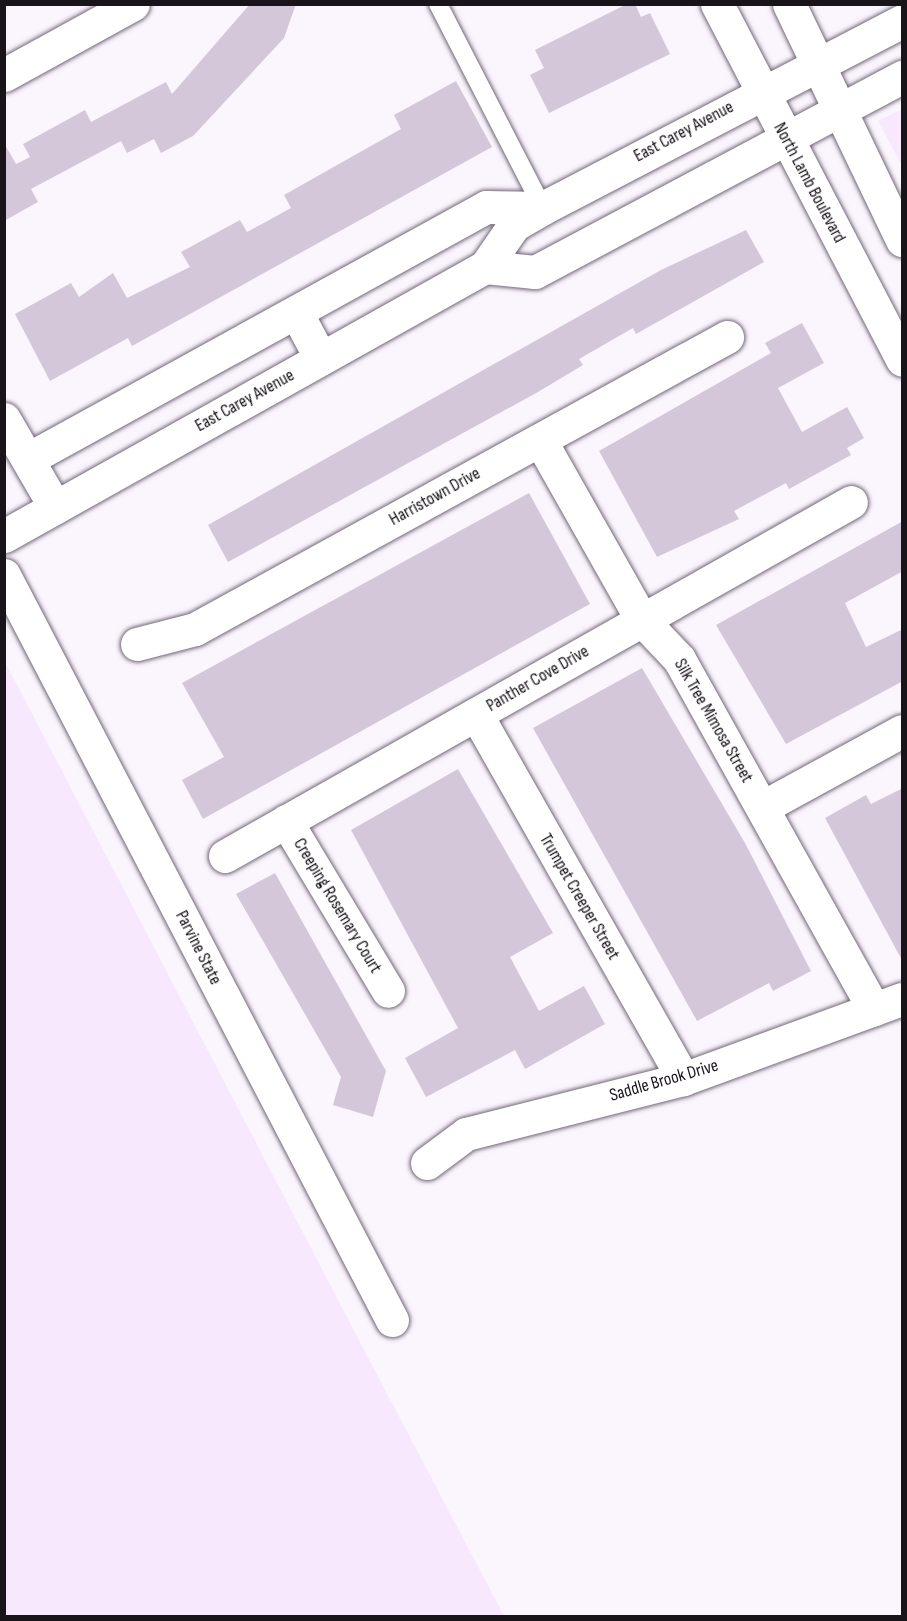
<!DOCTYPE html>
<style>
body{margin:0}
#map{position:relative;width:907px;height:1621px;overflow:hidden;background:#fbf5fd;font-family:"Sofia Sans Condensed",sans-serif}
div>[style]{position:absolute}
.built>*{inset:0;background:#f7e8fd}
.building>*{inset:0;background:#d4c7da}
.roads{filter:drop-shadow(0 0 2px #736778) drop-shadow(0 0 2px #736778)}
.service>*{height:18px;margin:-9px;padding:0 9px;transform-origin:9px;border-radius:9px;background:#fff}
.minor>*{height:33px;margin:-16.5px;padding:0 16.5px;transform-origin:16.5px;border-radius:16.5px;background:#fff}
.secondary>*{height:33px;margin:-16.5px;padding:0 16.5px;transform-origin:16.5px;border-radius:16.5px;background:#fff}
.primary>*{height:33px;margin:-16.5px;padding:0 16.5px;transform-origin:16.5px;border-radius:16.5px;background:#fff}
span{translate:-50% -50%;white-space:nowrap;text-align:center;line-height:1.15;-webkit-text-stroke:4.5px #fff;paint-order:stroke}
.street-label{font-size:18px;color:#19141a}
.frame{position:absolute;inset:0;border:6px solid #19141a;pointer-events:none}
</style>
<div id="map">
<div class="built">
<div style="clip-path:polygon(902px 109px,902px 166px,878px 121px)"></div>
<div style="clip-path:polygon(5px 662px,384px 1388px,504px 1616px,5px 1616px)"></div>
</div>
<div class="building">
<div style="clip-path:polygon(250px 4px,296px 4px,284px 38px,193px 136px,161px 153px,154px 139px,127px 153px,121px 141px,31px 189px,38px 202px,4px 221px,4px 143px,16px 164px,30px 157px,23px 144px,85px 110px,91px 122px,166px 82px,172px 94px)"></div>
<div style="clip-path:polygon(627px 4px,635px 4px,641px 17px,650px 13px,670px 54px,549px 113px,530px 75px,544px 68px,535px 50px)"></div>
<div style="clip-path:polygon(456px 81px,492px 147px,132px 346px,128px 338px,50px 381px,15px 314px,71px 283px,79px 297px,113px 273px,127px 298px,190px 267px,181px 252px,240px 220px,247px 232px,291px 208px,284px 195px,401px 129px,394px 115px)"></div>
<div style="clip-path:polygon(746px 230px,764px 262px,636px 334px,633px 328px,579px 359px,583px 365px,538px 392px,228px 562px,208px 525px,661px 270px)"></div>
<div style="clip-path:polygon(802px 323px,824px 363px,778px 388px,802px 432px,847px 407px,864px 438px,847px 448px,851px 455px,789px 489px,786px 483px,734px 511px,739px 519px,657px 557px,599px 451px,771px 353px,765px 343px)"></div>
<div style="clip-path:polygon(529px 493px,590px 604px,203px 819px,182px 780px,224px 757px,182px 683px)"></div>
<div style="clip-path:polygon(903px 521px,903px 571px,845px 603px,866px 647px,903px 629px,903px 681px,786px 744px,716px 625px)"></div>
<div style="clip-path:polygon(642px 668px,745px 843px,811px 971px,773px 991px,769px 983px,697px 1021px,533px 728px)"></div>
<div style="clip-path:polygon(458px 769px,553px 933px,510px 957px,539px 1011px,584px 986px,605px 1024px,525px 1069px,515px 1050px,426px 1097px,405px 1058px,458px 1028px,351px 830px)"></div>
<div style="clip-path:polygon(903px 788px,903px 962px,825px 818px,866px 795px,871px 804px)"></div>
<div style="clip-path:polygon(275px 873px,386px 1071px,373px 1117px,333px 1105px,341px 1077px,236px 894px)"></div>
</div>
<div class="roads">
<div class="service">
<div style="left:438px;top:4px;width:229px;rotate:62.8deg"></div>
</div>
<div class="minor">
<div style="left:4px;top:75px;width:147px;rotate:-28.8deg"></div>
<div style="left:4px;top:419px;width:102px;rotate:59.9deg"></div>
<div style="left:540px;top:440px;width:207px;rotate:60.5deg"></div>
<div style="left:642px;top:620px;width:54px;rotate:46.5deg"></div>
<div style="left:679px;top:659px;width:401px;rotate:60.9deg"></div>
<div style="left:4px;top:575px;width:840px;rotate:62.49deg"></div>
<div style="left:137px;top:644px;width:60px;rotate:-14.5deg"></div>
<div style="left:195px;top:629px;width:607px;rotate:-28.76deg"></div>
<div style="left:476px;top:714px;width:420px;rotate:60.4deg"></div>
<div style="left:763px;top:807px;width:158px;rotate:-28.7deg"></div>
<div style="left:286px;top:821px;width:198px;rotate:59deg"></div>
<div style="left:225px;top:856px;width:719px;rotate:-29.49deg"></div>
<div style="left:427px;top:1163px;width:49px;rotate:-36.6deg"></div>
<div style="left:466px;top:1134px;width:224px;rotate:-14.2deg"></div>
<div style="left:683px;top:1079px;width:233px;rotate:-20.1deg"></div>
</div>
<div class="secondary">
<div style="left:485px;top:267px;width:50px;rotate:5.7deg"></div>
<div style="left:535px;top:272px;width:416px;rotate:-28deg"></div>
<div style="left:296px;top:312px;width:53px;rotate:62deg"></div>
<div style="left:28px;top:459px;width:523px;rotate:-28.82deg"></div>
<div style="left:486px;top:207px;width:57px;rotate:1deg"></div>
<div style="left:4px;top:536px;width:551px;rotate:-29.22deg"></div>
<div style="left:485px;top:267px;width:51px;rotate:-55.4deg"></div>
<div style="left:514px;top:225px;width:34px;rotate:-30deg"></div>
<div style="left:543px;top:208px;width:405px;rotate:-27.5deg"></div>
</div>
<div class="primary">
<div style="left:717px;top:4px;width:401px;rotate:62.5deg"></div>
<div style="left:789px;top:4px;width:262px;rotate:64.4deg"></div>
</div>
</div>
<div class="street-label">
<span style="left:684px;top:132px;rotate:-28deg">East Carey Avenue</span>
<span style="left:809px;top:183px;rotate:62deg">North Lamb Boulevard</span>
<span style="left:245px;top:401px;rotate:-29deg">East Carey Avenue</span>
<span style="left:435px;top:497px;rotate:-29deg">Harristown Drive</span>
<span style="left:538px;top:679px;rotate:-30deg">Panther Cove Drive</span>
<span style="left:713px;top:721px;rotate:60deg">Silk Tree Mimosa Street</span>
<span style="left:579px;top:897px;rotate:60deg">Trumpet Creeper Street</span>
<span style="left:337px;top:906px;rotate:59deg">Creeping Rosemary Court</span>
<span style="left:198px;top:948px;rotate:63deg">Parvine State</span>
<span style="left:664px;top:1081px;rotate:-16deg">Saddle Brook Drive</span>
</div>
<div class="frame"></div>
</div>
